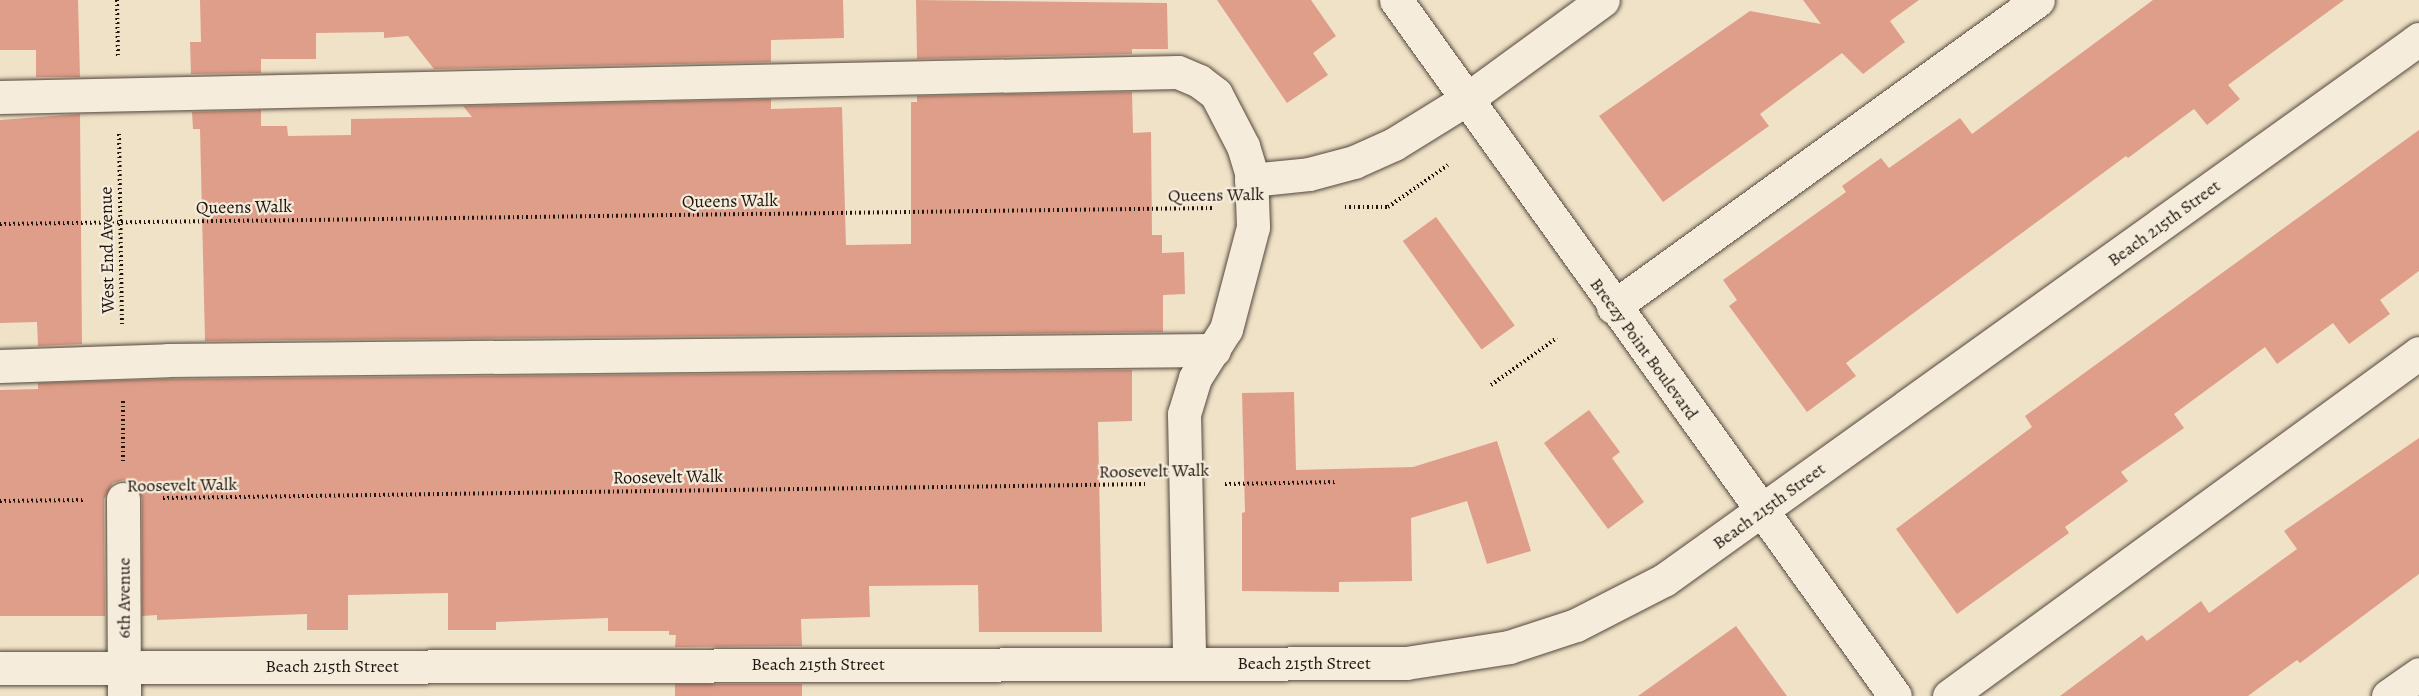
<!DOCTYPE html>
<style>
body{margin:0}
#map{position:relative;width:2419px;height:696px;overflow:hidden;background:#f0e2c7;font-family:Alegreya,serif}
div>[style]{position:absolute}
.building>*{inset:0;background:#df9e89;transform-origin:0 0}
.path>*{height:4px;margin-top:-2px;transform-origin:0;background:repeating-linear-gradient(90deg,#20150f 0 1.5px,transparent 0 4.5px)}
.roads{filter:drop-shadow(0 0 2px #54483d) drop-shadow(0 0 2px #54483d)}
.minor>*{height:33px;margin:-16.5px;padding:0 16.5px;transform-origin:16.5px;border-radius:16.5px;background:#f5ecdb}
span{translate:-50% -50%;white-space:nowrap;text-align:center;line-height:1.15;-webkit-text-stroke:4.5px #f5ecdb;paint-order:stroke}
.street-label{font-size:18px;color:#20150f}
</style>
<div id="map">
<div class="building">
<div style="clip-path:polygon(0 0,78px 0,80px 77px,36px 77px,36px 50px,0 50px)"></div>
<div style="clip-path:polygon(200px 0,843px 0,844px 38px,771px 40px,771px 62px,434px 69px,408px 36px,384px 38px,384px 32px,316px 33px,316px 59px,261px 59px,261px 73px,191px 74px,190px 42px,201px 42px)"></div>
<div style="clip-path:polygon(916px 0,1167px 3px,1168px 49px,1132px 49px,1132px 54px,917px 59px)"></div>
<div style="clip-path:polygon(1217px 0,1311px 0,1336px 36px,1313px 53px,1328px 75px,1287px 103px)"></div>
<div style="clip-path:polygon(1803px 0,1919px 0,1890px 21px,1905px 42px,1863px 74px,1842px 53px,1760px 114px,1769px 126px,1663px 202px,1599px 116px,1750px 11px,1821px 24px)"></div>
<div style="clip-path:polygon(2153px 0,2344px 0,2228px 85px,2240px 99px,2207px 125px,2194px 109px,2128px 158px,2126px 156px,1846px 363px,1856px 376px,1807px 412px,1729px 306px,1737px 300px,1723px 280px,1846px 192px,1842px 186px,1881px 158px,1889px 168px,1960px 118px,1972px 134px)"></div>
<div style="clip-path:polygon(1132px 92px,1133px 133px,1151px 132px,1152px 235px,1162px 235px,1162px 253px,1184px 252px,1185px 294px,1163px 295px,1163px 332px,205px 341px,200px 129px,193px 129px,192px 112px,261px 110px,261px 126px,287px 126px,288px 136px,351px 135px,351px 119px,472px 117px,463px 106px,771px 99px,771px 109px,842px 107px,846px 245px,911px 244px,911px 102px,917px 102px,917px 96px)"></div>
<div style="clip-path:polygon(80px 114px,82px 344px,38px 346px,37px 322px,0 323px,0 120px)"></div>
<div style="clip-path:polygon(2419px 130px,2419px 271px,2380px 300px,2390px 314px,2349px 344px,2333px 323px,2277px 364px,2265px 347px,2174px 414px,2184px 428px,2121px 472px,2128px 481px,2065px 527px,2069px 533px,1957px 614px,1896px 529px,2032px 427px,2025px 416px)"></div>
<div style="left:1436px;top:217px;width:134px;height:41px;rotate:54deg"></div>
<div style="clip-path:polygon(1132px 370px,1132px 421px,1098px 422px,1102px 632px,979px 632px,978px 585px,869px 586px,870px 617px,801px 619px,802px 646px,675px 647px,676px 635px,669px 635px,669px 631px,608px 631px,608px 618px,496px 622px,496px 630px,448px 630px,448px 593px,348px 595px,348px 630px,307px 630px,307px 614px,157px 620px,157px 615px,142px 616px,142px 498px,133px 483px,123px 480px,113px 483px,104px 499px,105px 616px,0 616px,0 390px,38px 389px,38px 383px,168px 379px)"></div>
<div style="clip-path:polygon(1294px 392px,1296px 470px,1413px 467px,1497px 441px,1531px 551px,1487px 564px,1467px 501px,1411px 518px,1412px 581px,1339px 582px,1339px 592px,1242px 591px,1242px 513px,1245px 512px,1242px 393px)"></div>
<div style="clip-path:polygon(1589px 410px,1620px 452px,1612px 458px,1644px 502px,1608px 529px,1544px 443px)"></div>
<div style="clip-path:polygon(2419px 438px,2419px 574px,2300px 663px,2297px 660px,2248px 696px,2060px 696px,2142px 635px,2147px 641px,2201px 601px,2209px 613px,2297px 549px,2284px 531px)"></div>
<div style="clip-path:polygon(1736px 626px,1787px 696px,1638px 696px)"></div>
<div style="left:675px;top:684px;width:127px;height:12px"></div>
</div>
<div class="path">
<div style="left:117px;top:0;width:57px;rotate:89deg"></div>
<div style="left:119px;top:134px;width:190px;rotate:89.1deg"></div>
<div style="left:1345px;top:207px;width:43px"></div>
<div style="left:1388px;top:207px;width:73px;rotate:-35deg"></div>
<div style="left:0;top:224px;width:1214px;rotate:-0.76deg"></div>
<div style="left:1491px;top:385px;width:81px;rotate:-35.5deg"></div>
<div style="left:123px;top:401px;width:61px;rotate:90deg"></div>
<div style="left:1225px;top:484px;width:112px;rotate:-1deg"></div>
<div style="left:163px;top:498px;width:985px;rotate:-0.81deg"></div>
<div style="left:0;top:501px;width:83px;rotate:-0.7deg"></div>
</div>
<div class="roads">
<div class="minor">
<div style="left:1396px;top:0;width:856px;rotate:54.36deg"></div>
<div style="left:0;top:97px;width:1178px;rotate:-1.22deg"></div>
<div style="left:1178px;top:72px;width:23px;rotate:23deg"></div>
<div style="left:1199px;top:81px;width:21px;rotate:37deg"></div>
<div style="left:1216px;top:94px;width:59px;rotate:62.6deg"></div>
<div style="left:1243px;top:146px;width:27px;rotate:73deg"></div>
<div style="left:1251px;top:172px;width:55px;rotate:87.9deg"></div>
<div style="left:1253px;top:227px;width:106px;rotate:104.8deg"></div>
<div style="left:1226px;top:329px;width:58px;rotate:122.3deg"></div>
<div style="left:1195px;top:378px;width:38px;rotate:107deg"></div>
<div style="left:1184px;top:414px;width:248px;rotate:88.8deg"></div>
<div style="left:1251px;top:180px;width:58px;rotate:-5.9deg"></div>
<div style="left:1309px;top:174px;width:47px;rotate:-14.9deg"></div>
<div style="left:1354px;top:162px;width:44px;rotate:-24.2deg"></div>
<div style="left:1394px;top:144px;width:86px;rotate:-31.7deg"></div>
<div style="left:1467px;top:99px;width:168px;rotate:-36.1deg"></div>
<div style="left:1613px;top:307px;width:524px;rotate:-35.84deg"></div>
<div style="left:0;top:366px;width:168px;rotate:-2deg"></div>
<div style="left:168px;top:360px;width:1046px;rotate:-0.55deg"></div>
<div style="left:123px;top:499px;width:197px;rotate:89.7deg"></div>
<div style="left:0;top:668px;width:1406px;rotate:-0.2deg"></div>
<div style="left:1406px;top:663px;width:104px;rotate:-8.8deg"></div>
<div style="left:1509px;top:647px;width:71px;rotate:-18.2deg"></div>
<div style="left:1576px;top:625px;width:99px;rotate:-27.1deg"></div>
<div style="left:1664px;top:580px;width:929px;rotate:-35.62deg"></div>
<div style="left:1949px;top:696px;width:582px;rotate:-36.12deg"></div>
<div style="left:2388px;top:696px;width:38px;rotate:-35deg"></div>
</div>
</div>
<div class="street-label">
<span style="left:1216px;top:195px;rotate:-1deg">Queens Walk</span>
<span style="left:730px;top:201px;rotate:-1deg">Queens Walk</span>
<span style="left:244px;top:207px;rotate:-1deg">Queens Walk</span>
<span style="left:2164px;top:223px;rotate:-36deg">Beach 215th Street</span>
<span style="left:107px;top:250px;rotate:-91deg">West End Avenue</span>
<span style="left:1644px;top:349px;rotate:54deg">Breezy Point Boulevard</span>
<span style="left:1154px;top:471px;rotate:-1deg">Roosevelt Walk</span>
<span style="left:668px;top:477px;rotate:-1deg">Roosevelt Walk</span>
<span style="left:182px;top:485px;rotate:-1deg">Roosevelt Walk</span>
<span style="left:1769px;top:506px;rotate:-36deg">Beach 215th Street</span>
<span style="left:124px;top:598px;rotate:-90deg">6th Avenue</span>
<span style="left:1304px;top:663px">Beach 215th Street</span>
<span style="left:818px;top:664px">Beach 215th Street</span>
<span style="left:332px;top:666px">Beach 215th Street</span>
</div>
</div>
